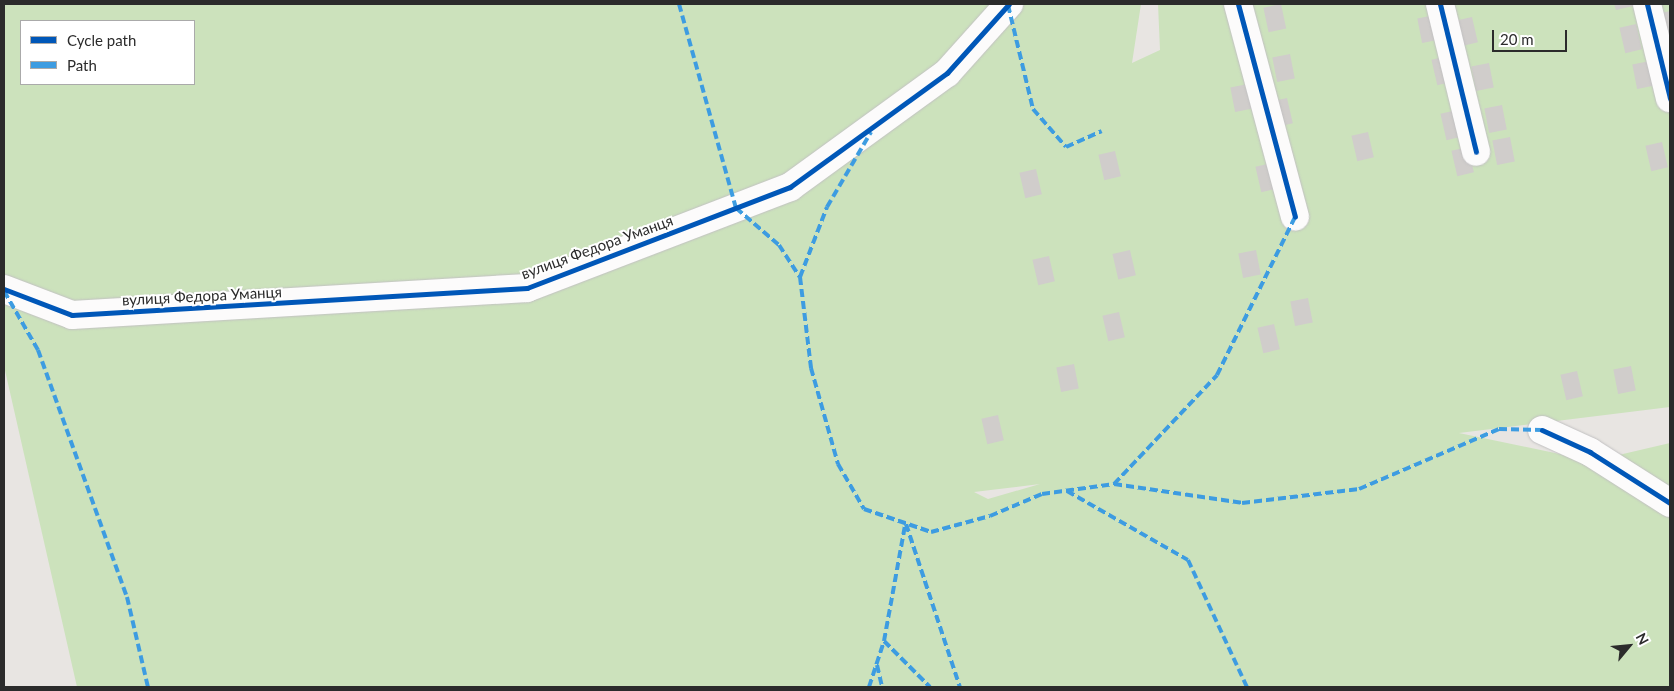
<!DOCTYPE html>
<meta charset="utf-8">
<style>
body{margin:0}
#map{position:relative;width:1674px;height:691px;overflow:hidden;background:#e8e5e2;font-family:Lato,sans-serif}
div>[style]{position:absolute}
.green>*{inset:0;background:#cce2bc}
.building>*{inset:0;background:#d0cdcb;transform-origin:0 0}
.roads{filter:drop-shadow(0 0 1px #c2c1c2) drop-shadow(0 0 1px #c2c1c2)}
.minor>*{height:28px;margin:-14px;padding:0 14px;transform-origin:14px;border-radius:14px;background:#fcfbfb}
.quiet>*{height:4px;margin-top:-2px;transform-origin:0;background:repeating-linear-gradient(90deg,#3d9ce1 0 8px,transparent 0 12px)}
.cycleway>*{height:5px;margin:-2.5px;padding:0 2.5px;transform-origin:2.5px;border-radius:2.5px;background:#0057b8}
span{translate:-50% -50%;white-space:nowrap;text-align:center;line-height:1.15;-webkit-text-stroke:4px #fff;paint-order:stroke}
.street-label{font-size:15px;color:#2b2b2b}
.frame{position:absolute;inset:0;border:5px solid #2b2b2b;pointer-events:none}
.legend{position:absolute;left:20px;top:20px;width:175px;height:65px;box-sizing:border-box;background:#fff;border:1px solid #aaa;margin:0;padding:6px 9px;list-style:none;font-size:15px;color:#2b2b2b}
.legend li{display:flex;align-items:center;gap:10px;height:25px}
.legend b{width:25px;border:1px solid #aaa}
.north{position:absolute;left:1604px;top:621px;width:50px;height:50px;-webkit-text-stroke:4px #fff;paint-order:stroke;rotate:62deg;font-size:14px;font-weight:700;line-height:20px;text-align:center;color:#2b2b2b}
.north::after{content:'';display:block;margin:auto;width:18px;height:22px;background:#2b2b2b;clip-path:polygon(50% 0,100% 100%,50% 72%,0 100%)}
.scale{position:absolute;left:1492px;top:30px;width:75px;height:22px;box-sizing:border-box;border:2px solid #2b2b2b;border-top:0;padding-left:6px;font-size:15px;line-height:18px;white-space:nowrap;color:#2b2b2b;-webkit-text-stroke:4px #fff;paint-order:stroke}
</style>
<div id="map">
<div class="green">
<div style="clip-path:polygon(evenodd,4px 4px,1141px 4px,1132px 63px,1160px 50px,1158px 4px,1670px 4px,1670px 407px,1459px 433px,1593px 461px,1670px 443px,1670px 687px,77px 687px,4px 366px,4px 4px,21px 21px,194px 21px,194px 84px,21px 84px,21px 21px,4px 4px,1040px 484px,988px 499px,974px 492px,1040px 484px)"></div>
</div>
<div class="building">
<div style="left:1281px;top:4px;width:25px;height:18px;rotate:78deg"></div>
<div style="clip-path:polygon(1614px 4px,1633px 4px,1633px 6px,1616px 10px)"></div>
<div style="clip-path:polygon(1670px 11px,1670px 38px,1663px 39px,1657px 14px)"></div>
<div style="left:1435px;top:15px;width:25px;height:18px;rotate:79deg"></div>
<div style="left:1472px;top:17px;width:26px;height:17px;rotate:77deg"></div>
<div style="left:1636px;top:24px;width:26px;height:17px;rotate:77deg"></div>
<div style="left:1290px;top:54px;width:25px;height:18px;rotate:79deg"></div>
<div style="left:1448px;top:56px;width:26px;height:17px;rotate:77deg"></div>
<div style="left:1650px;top:61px;width:25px;height:18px;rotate:79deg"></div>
<div style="left:1489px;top:63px;width:25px;height:18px;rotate:79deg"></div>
<div style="left:1248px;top:84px;width:25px;height:18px;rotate:79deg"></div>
<div style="left:1287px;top:98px;width:26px;height:17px;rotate:77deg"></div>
<div style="left:1502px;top:105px;width:25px;height:18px;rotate:79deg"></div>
<div style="left:1457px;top:110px;width:27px;height:17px;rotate:77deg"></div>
<div style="left:1368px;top:132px;width:26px;height:17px;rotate:77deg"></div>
<div style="left:1510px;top:137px;width:25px;height:18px;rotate:79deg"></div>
<div style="left:1662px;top:142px;width:26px;height:17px;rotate:77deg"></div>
<div style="left:1468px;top:147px;width:26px;height:17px;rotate:77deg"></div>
<div style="left:1115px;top:151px;width:26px;height:17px;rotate:77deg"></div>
<div style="left:1272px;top:163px;width:26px;height:17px;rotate:77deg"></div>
<div style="left:1036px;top:169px;width:26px;height:17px;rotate:77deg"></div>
<div style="left:1130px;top:250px;width:26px;height:18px;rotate:77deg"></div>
<div style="left:1256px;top:250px;width:25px;height:18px;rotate:79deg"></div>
<div style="left:1049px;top:256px;width:26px;height:17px;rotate:77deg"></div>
<div style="left:1308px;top:298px;width:25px;height:18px;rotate:79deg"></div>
<div style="left:1119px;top:312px;width:26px;height:17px;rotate:77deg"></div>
<div style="left:1274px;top:324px;width:26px;height:17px;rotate:77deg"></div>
<div style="left:1074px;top:364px;width:25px;height:18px;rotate:79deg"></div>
<div style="left:1631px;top:366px;width:25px;height:18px;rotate:79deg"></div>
<div style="left:1577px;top:371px;width:26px;height:17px;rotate:77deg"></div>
<div style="left:998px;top:415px;width:26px;height:17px;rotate:77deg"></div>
</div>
<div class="roads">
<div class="minor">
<div style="left:1238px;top:4px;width:220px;rotate:75deg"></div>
<div style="left:1440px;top:4px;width:152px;rotate:76.3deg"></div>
<div style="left:1647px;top:4px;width:97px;rotate:76.3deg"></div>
<div style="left:4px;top:289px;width:73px;rotate:20.9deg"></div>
<div style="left:72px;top:315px;width:456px;rotate:-3.4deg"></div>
<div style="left:527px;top:288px;width:282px;rotate:-21deg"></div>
<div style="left:790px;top:187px;width:194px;rotate:-36deg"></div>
<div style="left:947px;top:73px;width:93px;rotate:-48.1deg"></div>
<div style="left:1542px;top:430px;width:53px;rotate:24.6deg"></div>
<div style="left:1590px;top:452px;width:95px;rotate:32.5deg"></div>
</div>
</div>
<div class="quiet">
<div style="left:679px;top:4px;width:212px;rotate:74.4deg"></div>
<div style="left:736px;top:208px;width:57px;rotate:40.7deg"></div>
<div style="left:779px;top:245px;width:38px;rotate:57deg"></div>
<div style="left:800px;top:277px;width:92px;rotate:83.1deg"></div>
<div style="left:811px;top:368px;width:100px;rotate:74.3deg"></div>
<div style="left:838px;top:464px;width:52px;rotate:60deg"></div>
<div style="left:864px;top:509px;width:71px;rotate:18.9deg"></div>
<div style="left:931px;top:532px;width:61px;rotate:-15.2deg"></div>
<div style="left:990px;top:516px;width:56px;rotate:-22.9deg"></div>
<div style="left:1042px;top:494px;width:73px;rotate:-7.9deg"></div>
<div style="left:1114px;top:484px;width:129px;rotate:8.4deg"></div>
<div style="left:1242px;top:503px;width:118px;rotate:-6.8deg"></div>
<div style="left:1359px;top:489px;width:152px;rotate:-23.2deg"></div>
<div style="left:1499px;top:429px;width:43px;rotate:1.3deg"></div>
<div style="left:1008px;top:5px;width:107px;rotate:76.5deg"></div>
<div style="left:1033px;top:109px;width:50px;rotate:49deg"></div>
<div style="left:1066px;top:147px;width:39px;rotate:-24deg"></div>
<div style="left:800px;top:277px;width:75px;rotate:-68.9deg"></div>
<div style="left:827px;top:207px;width:87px;rotate:-59.6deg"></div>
<div style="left:4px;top:291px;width:68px;rotate:60deg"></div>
<div style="left:38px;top:350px;width:263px;rotate:70.2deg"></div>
<div style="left:127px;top:597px;width:92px;rotate:76.9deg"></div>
<div style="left:1114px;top:484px;width:150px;rotate:-46.6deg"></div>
<div style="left:1217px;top:375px;width:176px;rotate:-63.7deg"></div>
<div style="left:1067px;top:491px;width:139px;rotate:29.7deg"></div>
<div style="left:1188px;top:560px;width:140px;rotate:65.1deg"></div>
<div style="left:906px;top:524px;width:172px;rotate:71.7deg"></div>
<div style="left:884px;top:641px;width:65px;rotate:45deg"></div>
<div style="left:877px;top:665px;width:23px;rotate:77deg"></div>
<div style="left:869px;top:687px;width:48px;rotate:-71.9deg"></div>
<div style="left:884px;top:641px;width:117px;rotate:-79.7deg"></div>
</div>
<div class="cycleway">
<div style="left:1238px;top:4px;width:220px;rotate:75deg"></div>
<div style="left:1440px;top:4px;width:152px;rotate:76.3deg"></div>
<div style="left:1647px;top:4px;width:97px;rotate:76.3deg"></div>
<div style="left:4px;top:289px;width:73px;rotate:20.9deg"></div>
<div style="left:72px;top:315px;width:456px;rotate:-3.4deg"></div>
<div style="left:527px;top:288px;width:282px;rotate:-21deg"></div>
<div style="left:790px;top:187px;width:194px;rotate:-36deg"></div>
<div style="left:947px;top:73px;width:93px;rotate:-48.1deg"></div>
<div style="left:1542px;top:430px;width:53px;rotate:24.6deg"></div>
<div style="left:1590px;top:452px;width:95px;rotate:32.5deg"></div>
</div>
<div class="street-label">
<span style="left:597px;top:247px;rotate:-20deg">вулиця Федора Уманця</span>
<span style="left:202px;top:296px;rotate:-3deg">вулиця Федора Уманця</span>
</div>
<div class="frame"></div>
<ul class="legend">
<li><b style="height:6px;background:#0057b8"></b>Cycle path</li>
<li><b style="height:6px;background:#3d9ce1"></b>Path</li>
</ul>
<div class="north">N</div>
<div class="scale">20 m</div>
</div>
